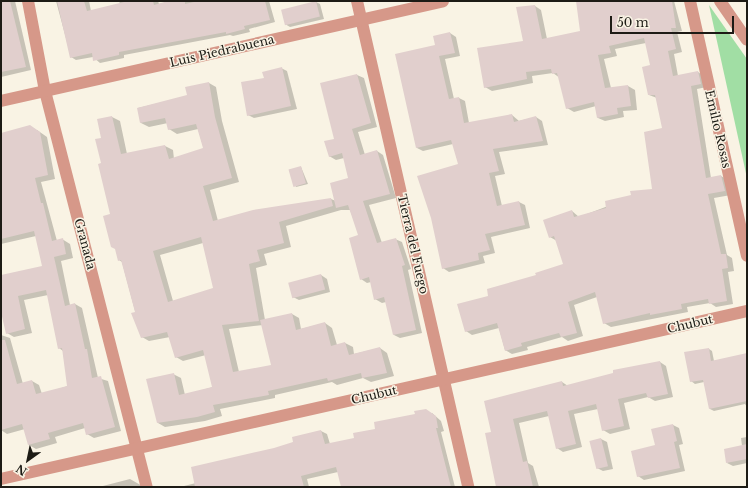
<!DOCTYPE html>
<style>
body{margin:0}
#map{position:relative;width:748px;height:488px;overflow:hidden;background:#f9f3e4;font-family:"Libre Baskerville",serif}
div>[style]{position:absolute}
.green>*{inset:0;background:#a1dea4}
.shadow>*{inset:0;background:#0003}
.building>*{inset:0;background:#e1cfcd;transform-origin:0 0}
.street>*{height:12px;margin:-6px;padding:0 6px;transform-origin:6px;border-radius:6px;background:#d69889}
span{translate:-50% -50%;white-space:nowrap;text-align:center;line-height:1.15;-webkit-text-stroke:3px #f9f3e4;paint-order:stroke}
.street-label{font-size:12px;color:#1d1b15}
.frame{position:absolute;inset:0;border:2px solid #1d1b15;pointer-events:none}
.north{position:absolute;left:8px;top:440px;width:40px;height:40px;-webkit-text-stroke:3px #f9f3e4;paint-order:stroke;rotate:213deg;font-size:11px;font-weight:700;line-height:16px;text-align:center;color:#1d1b15}
.north::after{content:'';display:block;margin:auto;width:14px;height:18px;background:#1d1b15;clip-path:polygon(50% 0,100% 100%,50% 72%,0 100%)}
.scale{position:absolute;left:610px;top:16px;width:124px;height:18px;box-sizing:border-box;border:2px solid #1d1b15;border-top:0;padding-left:5px;font-size:12px;line-height:14px;white-space:nowrap;color:#1d1b15;-webkit-text-stroke:3px #f9f3e4;paint-order:stroke}
</style>
<div id="map">
<div class="green">
<div style="clip-path:polygon(709px 5px,747px 59px,747px 178px)"></div>
</div>
<div class="shadow">
<div style="clip-path:polygon(1px 1px,15px 1px,31px 70px,1px 77px)"></div>
<div style="clip-path:polygon(56px 1px,89px 1px,91px 11px,120px 4px,119px 1px,158px 1px,159px 4px,172px 1px,269px 1px,275px 22px,249px 29px,250px 32px,233px 36px,230px 35px,124px 55px,124px 58px,100px 63px,93px 57px,76px 60px,71px 57px)"></div>
<div style="clip-path:polygon(577px 1px,674px 1px,682px 31px,677px 32px,682px 52px,674px 54px,678px 76px,698px 72px,704px 76px,707px 87px,697px 89px,711px 178px,721px 176px,728px 180px,731px 195px,714px 198px,727px 255px,732px 258px,734px 271px,728px 272px,733px 304px,716px 307px,710px 303px,687px 307px,688px 312px,611px 327px,604px 323px,597px 297px,574px 305px,583px 336px,568px 341px,562px 337px,527px 347px,528px 350px,512px 354px,505px 350px,499px 328px,472px 335px,466px 331px,490px 296px,565px 264px,557px 241px,550px 237px,572px 211px,579px 217px,653px 189px,663px 129px,657px 98px,649px 95px,652px 66px,646px 43px,615px 49px,617px 56px,604px 59px,611px 88px,628px 86px,635px 90px,637px 110px,623px 111px,624px 117px,605px 121px,598px 118px,596px 106px,574px 112px,567px 108px,560px 78px,553px 73px,532px 76px,533px 83px,492px 91px,485px 87px,524px 42px,535px 6px,541px 10px,547px 39px,582px 32px)"></div>
<div style="clip-path:polygon(316px 2px,320px 4px,324px 19px,290px 27px,285px 24px)"></div>
<div style="clip-path:polygon(450px 33px,456px 37px,460px 56px,445px 59px,454px 99px,459px 98px,465px 101px,469px 123px,512px 115px,519px 121px,536px 117px,542px 121px,548px 145px,499px 152px,505px 174px,495px 176px,502px 206px,519px 202px,525px 205px,530px 228px,491px 237px,495px 253px,483px 256px,485px 263px,449px 272px,443px 268px,459px 165px,453px 144px,423px 151px,417px 148px,437px 46px)"></div>
<div style="clip-path:polygon(281px 68px,287px 71px,297px 109px,254px 118px,248px 115px,265px 79px)"></div>
<div style="clip-path:polygon(evenodd,357px 75px,364px 78px,377px 127px,358px 132px,365px 155px,377px 151px,383px 155px,396px 198px,369px 205px,382px 243px,395px 239px,402px 242px,411px 269px,408px 270px,422px 333px,400px 338px,394px 335px,386px 302px,382px 303px,375px 299px,371px 282px,367px 283px,361px 279px,360px 236px,350px 210px,341px 210px,286px 226px,291px 247px,264px 254px,267px 265px,256px 268px,265px 320px,292px 314px,299px 318px,301px 329px,325px 323px,332px 328px,337px 345px,345px 343px,353px 347px,354px 354px,380px 348px,387px 353px,394px 376px,371px 382px,363px 378px,337px 385px,332px 382px,275px 395px,275px 398px,220px 409px,222px 416px,205px 421px,165px 427px,158px 423px,173px 374px,181px 378px,185px 395px,213px 387px,206px 355px,183px 361px,176px 357px,170px 337px,149px 341px,142px 337px,122px 262px,119px 260px,102px 164px,102px 139px,98px 120px,112px 117px,120px 121px,127px 154px,165px 146px,173px 150px,174px 159px,204px 149px,198px 129px,177px 134px,169px 129px,168px 123px,149px 127px,141px 123px,138px 108px,189px 96px,209px 83px,216px 87px,222px 121px,239px 182px,210px 190px,218px 221px,331px 199px,336px 201px,350px 179px,344px 158px,336px 160px,329px 156px,357px 75px,203px 243px,215px 289px,173px 301px,160px 255px,203px 243px,357px 75px,263px 325px,272px 366px,239px 372px,229px 329px,263px 325px)"></div>
<div style="clip-path:polygon(37px 130px,47px 137px,55px 179px,41px 182px,57px 241px,62px 239px,70px 244px,73px 258px,61px 261px,70px 305px,75px 304px,82px 308px,98px 378px,108px 381px,121px 431px,94px 438px,87px 434px,85px 428px,55px 437px,57px 443px,36px 449px,29px 445px,25px 429px,7px 434px,1px 430px,1px 335px,10px 338px,23px 384px,32px 381px,39px 385px,42px 394px,68px 386px,63px 351px,59px 348px,48px 295px,24px 300px,32px 333px,14px 337px,7px 333px,1px 308px,1px 276px,44px 267px,36px 236px,1px 244px,1px 134px)"></div>
<div style="clip-path:polygon(301px 167px,308px 184px,296px 187px,289px 170px)"></div>
<div style="clip-path:polygon(321px 275px,327px 279px,330px 292px,299px 300px,293px 297px)"></div>
<div style="clip-path:polygon(709px 349px,712px 351px,714px 361px,747px 354px,747px 407px,745px 404px,714px 411px,710px 409px,704px 382px,695px 384px,691px 381px)"></div>
<div style="clip-path:polygon(660px 362px,666px 366px,673px 397px,655px 401px,648px 397px,624px 403px,630px 429px,610px 434px,603px 430px,598px 409px,574px 414px,582px 447px,563px 452px,557px 448px,549px 416px,519px 423px,528px 463px,533px 466px,539px 487px,497px 487px,492px 432px,562px 382px,568px 386px)"></div>
<div style="clip-path:polygon(432px 413px,441px 421px,444px 431px,441px 432px,455px 487px,342px 487px,338px 472px,307px 479px,309px 487px,180px 487px,196px 483px,321px 431px,327px 434px,330px 444px,356px 439px)"></div>
<div style="clip-path:polygon(673px 425px,679px 428px,683px 444px,679px 445px,685px 471px,644px 480px,638px 476px,656px 446px,652px 430px)"></div>
<div style="clip-path:polygon(747px 437px,747px 463px,733px 466px,727px 463px,742px 446px,741px 438px)"></div>
<div style="clip-path:polygon(601px 439px,607px 442px,613px 469px,603px 471px,597px 468px)"></div>
<div style="clip-path:polygon(130px 479px,144px 487px,99px 487px)"></div>
</div>
<div class="building">
<div style="clip-path:polygon(1px 1px,10px 1px,26px 67px,1px 72px)"></div>
<div style="clip-path:polygon(57px 1px,84px 1px,87px 11px,128px 1px,153px 1px,154px 5px,168px 1px,185px 1px,185px 4px,198px 1px,265px 1px,270px 20px,244px 26px,245px 29px,226px 34px,226px 32px,119px 52px,119px 55px,93px 61px,92px 53px,70px 58px)"></div>
<div style="left:316px;top:1px;width:16px;height:36px;rotate:76deg"></div>
<div style="clip-path:polygon(576px 1px,672px 1px,676px 28px,671px 28px,676px 49px,668px 51px,673px 76px,698px 71px,701px 84px,691px 86px,706px 178px,721px 175px,725px 191px,708px 194px,721px 254px,726px 254px,728px 268px,722px 269px,727px 301px,709px 304px,708px 299px,681px 304px,682px 309px,650px 315px,650px 313px,603px 324px,595px 292px,568px 302px,577px 333px,561px 337px,559px 333px,521px 343px,522px 346px,505px 351px,497px 323px,465px 332px,457px 304px,488px 296px,487px 289px,536px 275px,535px 273px,563px 264px,554px 236px,549px 238px,543px 220px,572px 210px,574px 217px,606px 208px,605px 201px,631px 195px,630px 191px,652px 189px,644px 132px,662px 128px,655px 95px,648px 95px,642px 67px,650px 65px,644px 38px,609px 46px,611px 53px,598px 55px,605px 88px,628px 85px,631px 106px,617px 108px,618px 114px,597px 118px,594px 102px,566px 109px,557px 73px,552px 74px,551px 69px,526px 72px,527px 79px,484px 88px,477px 48px,523px 41px,516px 7px,535px 5px,542px 39px,580px 31px)"></div>
<div style="clip-path:polygon(450px 32px,455px 53px,439px 56px,449px 99px,459px 97px,464px 123px,512px 114px,514px 122px,536px 116px,543px 141px,493px 149px,499px 171px,489px 173px,497px 206px,519px 201px,525px 225px,485px 234px,490px 250px,478px 253px,479px 260px,442px 269px,431px 218px,417px 176px,458px 164px,451px 140px,416px 148px,395px 54px,435px 45px,433px 36px)"></div>
<div style="clip-path:polygon(282px 67px,291px 106px,247px 116px,241px 82px,264px 78px,262px 72px)"></div>
<div style="clip-path:polygon(357px 74px,371px 123px,352px 129px,360px 155px,377px 150px,390px 194px,363px 201px,377px 243px,396px 238px,405px 265px,402px 266px,416px 330px,393px 335px,384px 297px,374px 300px,369px 277px,360px 280px,349px 238px,358px 235px,348px 205px,336px 208px,330px 183px,348px 178px,342px 153px,329px 157px,324px 141px,334px 139px,320px 83px)"></div>
<div style="clip-path:polygon(evenodd,209px 82px,215px 117px,232px 178px,203px 186px,213px 221px,253px 210px,331px 198px,333px 206px,279px 222px,284px 243px,257px 250px,260px 261px,249px 264px,259px 321px,222px 325px,233px 372px,271px 365px,260px 320px,292px 313px,296px 330px,325px 322px,331px 346px,345px 342px,349px 355px,380px 347px,387px 373px,362px 378px,361px 373px,328px 381px,327px 378px,268px 391px,269px 395px,213px 405px,215px 412px,197px 417px,157px 423px,146px 379px,174px 373px,179px 395px,212px 387px,203px 350px,175px 358px,167px 332px,141px 338px,131px 313px,135px 312px,121px 260px,118px 261px,115px 249px,111px 247px,103px 216px,110px 214px,98px 164px,101px 163px,95px 139px,101px 138px,97px 119px,112px 116px,121px 154px,165px 145px,169px 159px,203px 148px,196px 124px,168px 130px,165px 118px,140px 123px,137px 108px,187px 95px,185px 87px,209px 82px,201px 237px,213px 288px,168px 302px,153px 251px,201px 237px)"></div>
<div style="clip-path:polygon(30px 125px,40px 132px,48px 175px,35px 178px,41px 203px,43px 203px,52px 241px,63px 238px,66px 254px,54px 257px,65px 306px,75px 303px,85px 349px,87px 349px,92px 378px,101px 376px,115px 427px,86px 435px,83px 423px,48px 433px,50px 439px,28px 445px,22px 424px,1px 430px,1px 340px,5px 340px,17px 384px,32px 380px,36px 394px,67px 386px,62px 348px,58px 349px,46px 290px,18px 296px,25px 329px,6px 334px,1px 312px,1px 275px,42px 266px,34px 231px,1px 239px,1px 133px)"></div>
<div style="left:301px;top:166px;width:18px;height:13px;rotate:74deg"></div>
<div style="left:321px;top:274px;width:16px;height:34px;rotate:75deg"></div>
<div style="clip-path:polygon(709px 348px,711px 361px,747px 353px,747px 401px,709px 409px,703px 380px,690px 382px,684px 352px)"></div>
<div style="clip-path:polygon(660px 361px,668px 394px,648px 398px,646px 393px,618px 399px,624px 426px,602px 431px,596px 404px,568px 411px,576px 444px,556px 449px,547px 411px,513px 419px,523px 462px,527px 461px,533px 487px,496px 487px,485px 433px,491px 432px,484px 401px,562px 381px,563px 386px,613px 373px,613px 370px)"></div>
<div style="clip-path:polygon(426px 409px,436px 416px,438px 428px,436px 428px,451px 487px,341px 487px,336px 467px,301px 476px,304px 487px,195px 487px,191px 467px,274px 448px,293px 442px,292px 437px,321px 430px,325px 444px,354px 438px,353px 433px,375px 429px,374px 422px,415px 414px,414px 411px)"></div>
<div style="clip-path:polygon(673px 424px,677px 441px,674px 442px,680px 468px,637px 477px,631px 451px,655px 445px,651px 429px)"></div>
<div style="left:601px;top:438px;width:29px;height:12px;rotate:76deg"></div>
<div style="clip-path:polygon(747px 444px,747px 459px,726px 463px,724px 449px)"></div>
</div>
<div class="street">
<div style="left:28px;top:1px;width:92px;rotate:79.3deg"></div>
<div style="left:45px;top:91px;width:409px;rotate:75.6deg"></div>
<div style="left:357px;top:1px;width:499px;rotate:77.1deg"></div>
<div style="left:690px;top:1px;width:261px;rotate:77.4deg"></div>
<div style="left:720px;top:1px;width:47px;rotate:55.3deg"></div>
<div style="left:1px;top:101px;width:453px;rotate:-12.7deg"></div>
<div style="left:1px;top:479px;width:765px;rotate:-12.69deg"></div>
</div>
<div class="street-label">
<span style="left:222px;top:51px;rotate:-13deg">Luis Piedrabuena</span>
<span style="left:718px;top:129px;rotate:77deg">Emilio Rosas</span>
<span style="left:85px;top:244px;rotate:75deg">Granada</span>
<span style="left:413px;top:244px;rotate:77deg">Tierra del Fuego</span>
<span style="left:690px;top:324px;rotate:-13deg">Chubut</span>
<span style="left:374px;top:395px;rotate:-13deg">Chubut</span>
</div>
<div class="frame"></div>
<div class="north">N</div>
<div class="scale">50 m</div>
</div>
